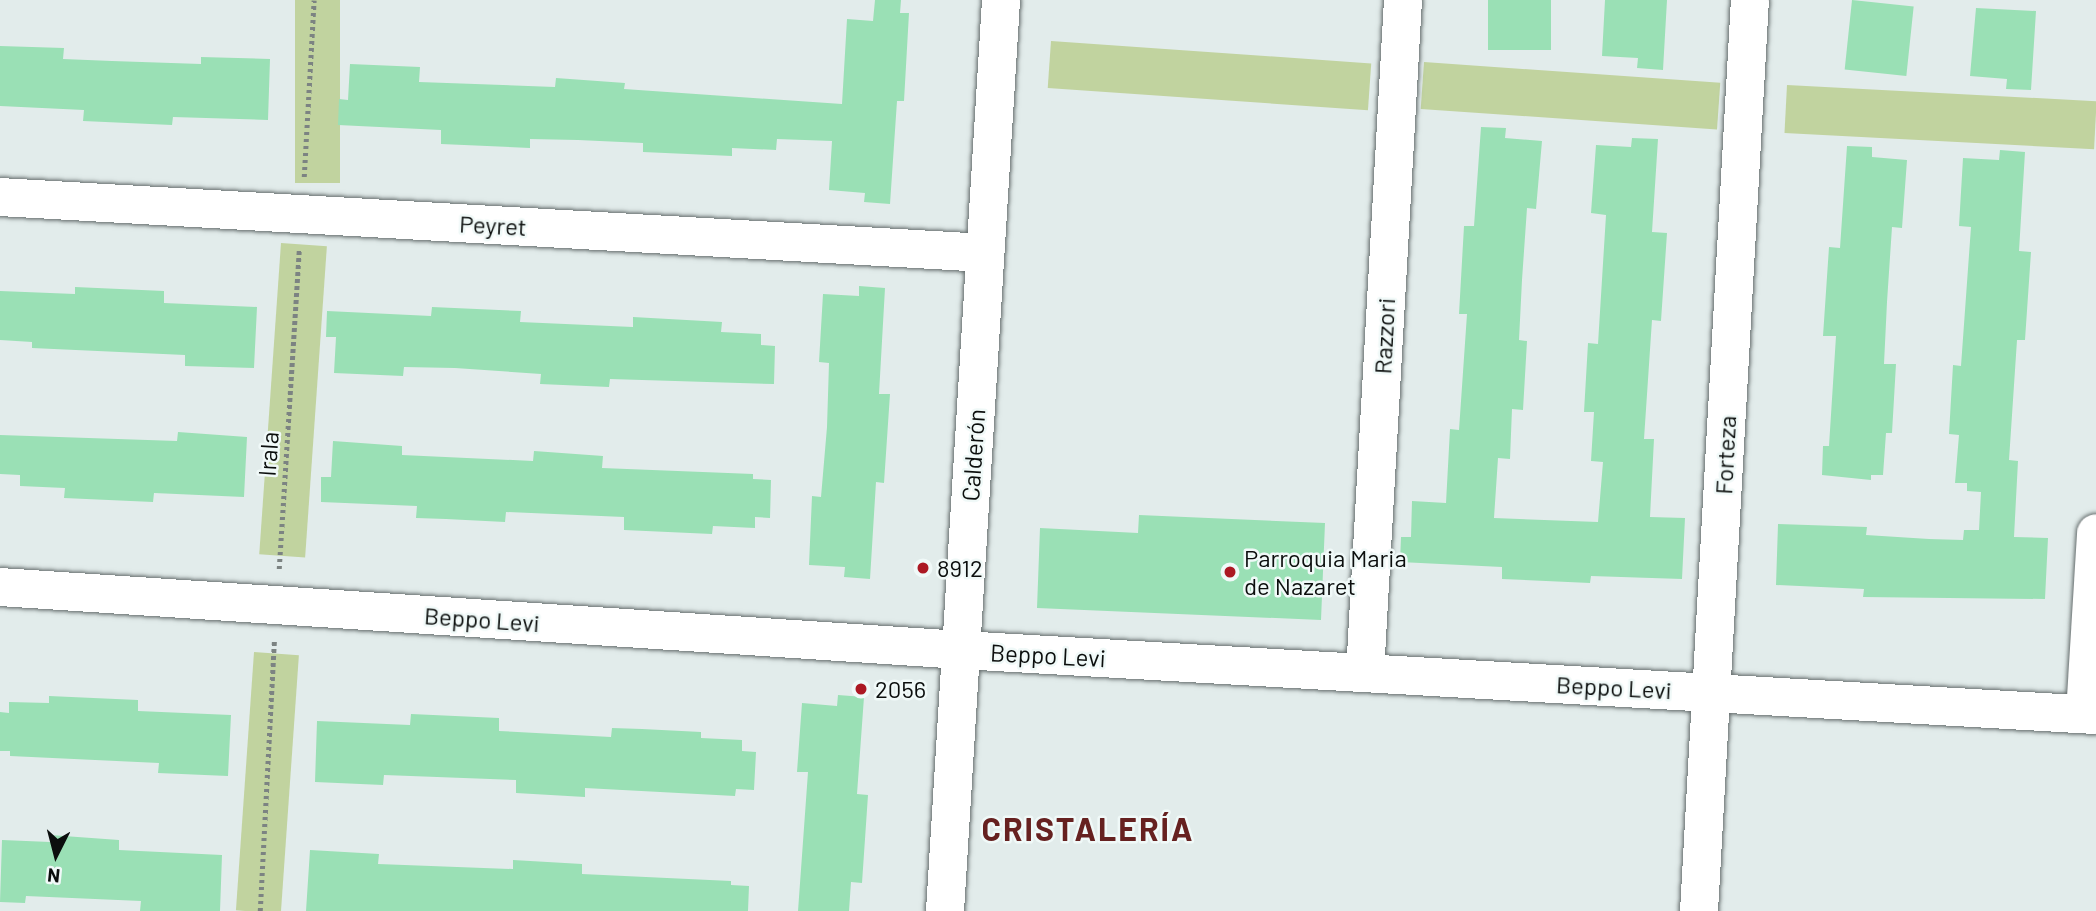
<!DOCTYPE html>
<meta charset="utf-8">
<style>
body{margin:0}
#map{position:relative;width:2096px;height:911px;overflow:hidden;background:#e2eceb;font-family:Barlow,sans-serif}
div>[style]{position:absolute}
.green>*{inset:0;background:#c1d39f;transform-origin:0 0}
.building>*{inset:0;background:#9ae0b5;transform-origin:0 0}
.path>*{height:4.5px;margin-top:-2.25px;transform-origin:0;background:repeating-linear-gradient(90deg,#7c8382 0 3.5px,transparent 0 7px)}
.roads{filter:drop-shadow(0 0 2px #656d6d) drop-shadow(0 0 2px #656d6d)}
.minor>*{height:38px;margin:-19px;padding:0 19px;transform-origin:19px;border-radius:19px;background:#fff}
.dots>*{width:19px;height:19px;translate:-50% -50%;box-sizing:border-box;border:4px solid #f0f9f8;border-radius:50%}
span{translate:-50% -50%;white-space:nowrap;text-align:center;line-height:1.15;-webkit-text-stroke:5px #f0f9f8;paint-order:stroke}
.street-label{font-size:24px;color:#0b0e0d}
.poi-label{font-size:24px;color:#0b0e0d}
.left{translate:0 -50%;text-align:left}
.district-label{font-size:32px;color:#662120;font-weight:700;letter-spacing:2px}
.north{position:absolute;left:21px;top:820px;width:70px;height:70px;-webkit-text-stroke:5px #f0f9f8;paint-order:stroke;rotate:186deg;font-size:19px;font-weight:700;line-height:28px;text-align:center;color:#0b0e0d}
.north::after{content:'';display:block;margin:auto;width:24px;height:32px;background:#0b0e0d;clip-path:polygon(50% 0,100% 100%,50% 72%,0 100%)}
</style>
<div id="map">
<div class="green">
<div style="left:295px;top:0;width:45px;height:183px"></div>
<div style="left:1051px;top:41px;width:321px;height:47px;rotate:4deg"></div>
<div style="left:1424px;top:62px;width:297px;height:47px;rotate:4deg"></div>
<div style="left:1787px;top:85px;width:310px;height:48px;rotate:3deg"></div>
<div style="left:281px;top:243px;width:46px;height:312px;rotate:4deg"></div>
<div style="left:254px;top:652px;width:45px;height:259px;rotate:4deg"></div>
</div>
<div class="building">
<div style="clip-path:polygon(875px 0,901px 0,900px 13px,909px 13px,904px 101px,897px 101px,890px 204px,864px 202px,865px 193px,829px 190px,832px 141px,777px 139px,776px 150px,732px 148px,732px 156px,643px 152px,643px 143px,578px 140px,530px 139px,530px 148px,441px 144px,441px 130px,338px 125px,339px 99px,348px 100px,350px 64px,420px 67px,419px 82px,555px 87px,556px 78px,625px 83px,624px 89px,842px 104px,847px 19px,873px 21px)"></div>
<div style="left:1488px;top:0;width:63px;height:50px"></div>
<div style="clip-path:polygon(1605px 0,1667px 0,1663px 70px,1637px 68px,1638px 58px,1602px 56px)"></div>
<div style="left:1852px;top:0;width:62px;height:70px;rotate:6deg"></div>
<div style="clip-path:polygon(1976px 8px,2036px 11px,2031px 90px,2006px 89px,2007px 79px,1970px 76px)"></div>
<div style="clip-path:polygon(0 46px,64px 48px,63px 59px,112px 61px,201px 64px,201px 57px,270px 59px,268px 120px,173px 117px,172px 125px,83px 121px,84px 110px,0 106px)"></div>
<div style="clip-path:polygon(1481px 127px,1506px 128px,1505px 138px,1542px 141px,1536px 209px,1527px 208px,1522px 280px,1519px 340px,1527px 341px,1523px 410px,1512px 409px,1510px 459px,1498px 458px,1494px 518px,1598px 522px,1603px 462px,1591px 461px,1594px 412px,1584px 412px,1588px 343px,1598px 344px,1606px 215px,1591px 213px,1596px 145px,1631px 147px,1632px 138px,1658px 139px,1652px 232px,1667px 233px,1661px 321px,1652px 320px,1644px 439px,1654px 439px,1650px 517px,1685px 518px,1682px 579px,1591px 576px,1590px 583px,1502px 579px,1502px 567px,1400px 562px,1401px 537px,1411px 537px,1412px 501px,1446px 503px,1450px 429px,1459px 430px,1467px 314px,1459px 314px,1464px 226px,1474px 226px)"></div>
<div style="clip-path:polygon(1847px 146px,1872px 147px,1872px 157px,1907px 160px,1902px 228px,1892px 227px,1887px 302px,1884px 364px,1896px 364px,1892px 433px,1886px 433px,1883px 475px,1871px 475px,1871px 480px,1822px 475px,1823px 446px,1829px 446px,1836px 336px,1823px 336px,1829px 247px,1840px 248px)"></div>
<div style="clip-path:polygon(2000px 150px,2025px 152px,2019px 251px,2031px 252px,2025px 340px,2017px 340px,2009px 460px,2018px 461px,2014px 537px,2048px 538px,2045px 599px,1863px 597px,1864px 589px,1776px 585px,1778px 524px,1867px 527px,1866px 535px,1929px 539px,1963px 540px,1964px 530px,1979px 530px,1981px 492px,1967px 491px,1967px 483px,1955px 483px,1959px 435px,1949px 434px,1953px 365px,1961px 366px,1971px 227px,1959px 226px,1963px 158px,1999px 160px)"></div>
<div style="clip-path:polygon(859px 286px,885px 288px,879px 394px,890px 394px,884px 483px,876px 482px,870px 579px,844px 577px,845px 567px,809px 565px,812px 496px,821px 497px,827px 427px,829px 363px,819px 362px,823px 294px,859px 296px)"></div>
<div style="clip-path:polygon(75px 287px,164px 291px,164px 303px,257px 307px,254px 368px,185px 366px,185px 355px,32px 348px,32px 342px,0 340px,0 291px,75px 294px)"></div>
<div style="clip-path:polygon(432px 307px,521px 311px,520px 322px,633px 327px,633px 317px,722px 322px,721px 332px,761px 334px,761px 345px,775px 346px,774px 384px,610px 379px,609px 387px,540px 384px,541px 374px,455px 368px,404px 367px,403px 376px,334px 373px,336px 337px,326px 337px,327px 311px,431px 316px)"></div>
<div style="clip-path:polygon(178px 432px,247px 437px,244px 497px,154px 493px,153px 502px,64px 498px,65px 488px,20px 486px,20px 475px,0 474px,0 435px,177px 441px)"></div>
<div style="clip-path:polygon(333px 441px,402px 446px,402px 455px,533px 461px,534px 451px,603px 456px,602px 468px,753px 474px,753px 479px,771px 480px,770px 518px,755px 517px,755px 528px,713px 526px,712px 534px,624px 530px,624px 517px,506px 512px,505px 522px,446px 519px,416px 518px,417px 506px,321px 502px,321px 477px,331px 477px)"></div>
<div style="clip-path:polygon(1139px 515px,1325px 523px,1321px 620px,1037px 608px,1040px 528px,1138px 533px)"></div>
<div style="clip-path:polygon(838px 695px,864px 697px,857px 794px,868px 795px,862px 883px,851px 882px,849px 911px,798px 911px,808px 772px,797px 772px,802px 703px,837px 706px)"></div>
<div style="clip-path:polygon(49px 696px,138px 700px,138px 711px,231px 715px,228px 776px,158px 773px,159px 763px,10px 756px,10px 751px,0 751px,0 712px,9px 713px,9px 702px,49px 703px)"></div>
<div style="clip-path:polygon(411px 714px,499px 718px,499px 731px,611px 737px,612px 728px,642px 729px,701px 732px,701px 738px,742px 740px,742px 751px,756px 752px,754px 790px,736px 789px,735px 796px,585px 788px,585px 797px,516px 793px,516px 780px,384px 775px,383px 785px,315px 782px,317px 721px,410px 725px)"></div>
<div style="clip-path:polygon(50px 835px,119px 840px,119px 850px,222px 855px,220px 911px,140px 911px,141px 901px,26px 896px,25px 903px,0 902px,2px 840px,50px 842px)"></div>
<div style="clip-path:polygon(310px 850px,379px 854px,378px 864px,513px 869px,513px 860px,582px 864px,582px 874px,731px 881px,731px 885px,749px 886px,748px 911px,306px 911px)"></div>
</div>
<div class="path">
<div style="left:304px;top:177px;width:177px;rotate:-86.8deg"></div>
<div style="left:279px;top:569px;width:321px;rotate:-86.4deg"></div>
<div style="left:260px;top:911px;width:271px;rotate:-87deg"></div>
</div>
<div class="roads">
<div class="minor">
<div style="left:0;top:197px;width:987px;rotate:3.25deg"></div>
<div style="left:0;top:587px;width:963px;rotate:3.75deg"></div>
<div style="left:961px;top:650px;width:1137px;rotate:3.28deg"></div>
<div style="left:1365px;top:673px;width:674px;rotate:-86.77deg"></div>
<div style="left:2085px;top:714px;width:181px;rotate:-86.5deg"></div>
<div style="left:945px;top:911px;width:913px;rotate:-86.48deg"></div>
<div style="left:1699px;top:911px;width:912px;rotate:-86.8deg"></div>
</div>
</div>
<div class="dots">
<div style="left:923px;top:568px;background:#ac1823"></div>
<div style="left:1230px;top:572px;background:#ac1823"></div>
<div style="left:861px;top:689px;background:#ac1823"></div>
</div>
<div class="street-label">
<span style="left:493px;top:225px;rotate:3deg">Peyret</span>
<span style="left:1384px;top:336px;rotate:-87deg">Razzori</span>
<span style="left:268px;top:454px;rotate:-86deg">Irala</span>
<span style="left:973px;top:455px;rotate:-86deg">Calderón</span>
<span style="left:1725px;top:455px;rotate:-87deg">Forteza</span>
<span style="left:482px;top:619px;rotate:4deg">Beppo Levi</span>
<span style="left:1048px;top:655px;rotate:3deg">Beppo Levi</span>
<span style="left:1614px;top:687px;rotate:3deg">Beppo Levi</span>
</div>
<div class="poi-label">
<span class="left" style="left:1244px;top:572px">Parroquia Maria<br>de Nazaret</span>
<span class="left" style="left:937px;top:568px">8912</span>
<span class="left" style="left:875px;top:689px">2056</span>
</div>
<div class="district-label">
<span style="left:1088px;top:828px">CRISTALERÍA</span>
</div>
<div class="north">N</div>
</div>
